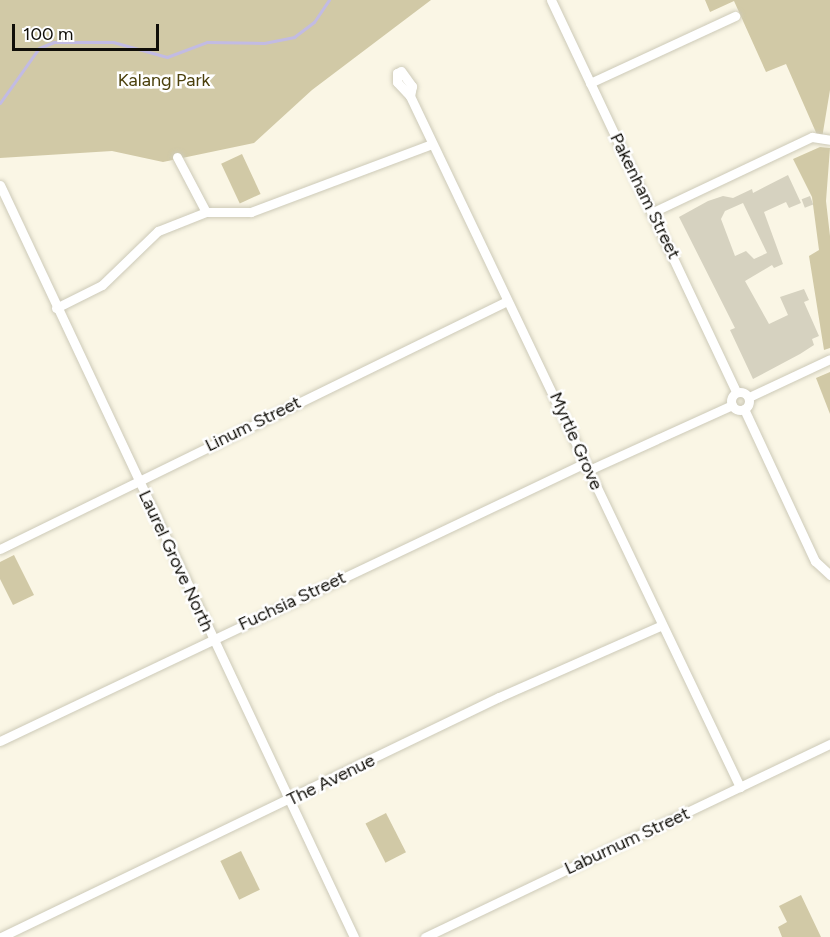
<!DOCTYPE html>
<style>
body{margin:0}
#map{position:relative;width:830px;height:937px;overflow:hidden;background:#faf6e5;font-family:Figtree,sans-serif}
div>[style]{position:absolute}
.green>*{inset:0;background:#d1c9a6;transform-origin:0 0}
.stream>*{height:3px;margin:-1.5px;padding:0 1.5px;transform-origin:1.5px;border-radius:1.5px;background:#c2bbe3}
.building>*{inset:0;background:#d6d2c0;transform-origin:0 0}
.roads{filter:drop-shadow(0 0 2px #cdcab8) drop-shadow(0 0 2px #cdcab8)}
.minor>*{height:9px;margin:-4.5px;padding:0 4.5px;transform-origin:4.5px;border-radius:4.5px;background:#fff}
.minor>.ring{margin:-4.5px;padding:0;box-sizing:content-box;background:none;border:9px solid #fff;border-radius:50%}
span{translate:-50% -50%;white-space:nowrap;text-align:center;line-height:1.15;-webkit-text-stroke:5px #fff;paint-order:stroke}
.park-label{font-size:18px;color:#4b400c}
.street-label{font-size:18px;color:#100e08}
.scale{position:absolute;left:12px;top:24px;width:147px;height:27px;box-sizing:border-box;border:3px solid #100e08;border-top:0;padding-left:8px;font-size:18px;line-height:21px;white-space:nowrap;color:#100e08;-webkit-text-stroke:4px #fff;paint-order:stroke}
</style>
<div id="map">
<div class="green">
<div style="clip-path:polygon(0 0,431px 0,312px 90px,254px 143px,163px 162px,112px 151px,0 158px)"></div>
<div style="clip-path:polygon(705px 0,830px 0,830px 90px,822px 138px,818px 137px,786px 64px,766px 72px,734px 1px,710px 12px)"></div>
<div style="clip-path:polygon(820px 147px,830px 148px,826px 201px,830px 236px,830px 348px,824px 350px,809px 256px,819px 250px,812px 197px,793px 159px)"></div>
<div style="left:242px;top:154px;width:44px;height:23px;rotate:65deg"></div>
<div style="clip-path:polygon(830px 372px,830px 414px,816px 378px)"></div>
<div style="clip-path:polygon(14px 555px,34px 595px,13px 605px,0 579px,0 562px)"></div>
<div style="left:386px;top:813px;width:44px;height:23px;rotate:63deg"></div>
<div style="left:241px;top:851px;width:43px;height:23px;rotate:64deg"></div>
<div style="clip-path:polygon(801px 895px,821px 937px,782px 937px,778px 927px,787px 922px,779px 906px)"></div>
</div>
<div class="stream">
<div style="left:0;top:103px;width:67px;rotate:-54.7deg"></div>
<div style="left:39px;top:48px;width:16px;rotate:-22deg"></div>
<div style="left:54px;top:42px;width:59px"></div>
<div style="left:113px;top:42px;width:56px;rotate:15.5deg"></div>
<div style="left:167px;top:57px;width:43px;rotate:-20.6deg"></div>
<div style="left:207px;top:42px;width:57px;rotate:1deg"></div>
<div style="left:264px;top:43px;width:31px;rotate:-11deg"></div>
<div style="left:294px;top:37px;width:25px;rotate:-37deg"></div>
<div style="left:314px;top:22px;width:27px;rotate:-56deg"></div>
</div>
<div class="building">
<div style="clip-path:polygon(evenodd,788px 175px,801px 203px,789px 208px,786px 202px,764px 212px,783px 264px,774px 268px,772px 265px,745px 281px,769px 324px,788px 315px,780px 297px,804px 289px,809px 300px,804px 302px,819px 336px,812px 339px,814px 345px,800px 354px,753px 379px,730px 330px,735px 328px,679px 217px,708px 201px,723px 196px,733px 198px,752px 189px,753px 193px,788px 175px,743px 203px,767px 253px,754px 259px,746px 251px,735px 256px,721px 219px,725px 211px,743px 203px)"></div>
<div style="left:810px;top:196px;width:9px;height:9px;rotate:69deg"></div>
</div>
<div class="roads">
<div class="minor">
<div style="left:551px;top:0;width:433px;rotate:64.7deg"></div>
<div style="left:401px;top:71px;width:19px;rotate:54deg"></div>
<div style="left:412px;top:86px;width:10px;rotate:101deg"></div>
<div style="left:410px;top:96px;width:19px;rotate:-133deg"></div>
<div style="left:397px;top:82px;width:9px;rotate:-90deg"></div>
<div style="left:397px;top:73px;width:4px;rotate:-27deg"></div>
<div style="left:590px;top:83px;width:160px;rotate:-24.8deg"></div>
<div style="left:410px;top:96px;width:766px;rotate:64.47deg"></div>
<div style="left:177px;top:157px;width:62px;rotate:62.2deg"></div>
<div style="left:0;top:185px;width:831px;rotate:64.79deg"></div>
<div style="left:653px;top:212px;width:176px;rotate:-25.3deg"></div>
<div style="left:812px;top:137px;width:18px;rotate:9deg"></div>
<div style="left:56px;top:308px;width:51px;rotate:-26.6deg"></div>
<div style="left:102px;top:285px;width:78px;rotate:-44deg"></div>
<div style="left:158px;top:231px;width:52px;rotate:-21.6deg"></div>
<div style="left:206px;top:212px;width:45px"></div>
<div style="left:251px;top:212px;width:193px;rotate:-20.6deg"></div>
<div class="ring" style="left:731px;top:392px;width:9px;height:9px"></div>
<div style="left:749px;top:397px;width:89px;rotate:-25.1deg"></div>
<div style="left:744px;top:409px;width:168px;rotate:65deg"></div>
<div style="left:815px;top:561px;width:21px;rotate:43deg"></div>
<div style="left:589px;top:470px;width:157px;rotate:-24.4deg"></div>
<div style="left:0;top:549px;width:564px;rotate:-26.07deg"></div>
<div style="left:0;top:741px;width:648px;rotate:-25.42deg"></div>
<div style="left:1px;top:937px;width:553px;rotate:-25.73deg"></div>
<div style="left:499px;top:697px;width:178px;rotate:-23.8deg"></div>
<div style="left:425px;top:937px;width:449px;rotate:-25.5deg"></div>
</div>
</div>
<div class="park-label">
<span style="left:164px;top:80px">Kalang Park</span>
</div>
<div class="street-label">
<span style="left:645px;top:196px;rotate:64deg">Pakenham Street</span>
<span style="left:253px;top:424px;rotate:-26deg">Linum Street</span>
<span style="left:576px;top:441px;rotate:66deg">Myrtle Grove</span>
<span style="left:176px;top:561px;rotate:65deg">Laurel Grove North</span>
<span style="left:292px;top:601px;rotate:-25deg">Fuchsia Street</span>
<span style="left:331px;top:780px;rotate:-26deg">The Avenue</span>
<span style="left:627px;top:841px;rotate:-25deg">Laburnum Street</span>
</div>
<div class="scale">100 m</div>
</div>
